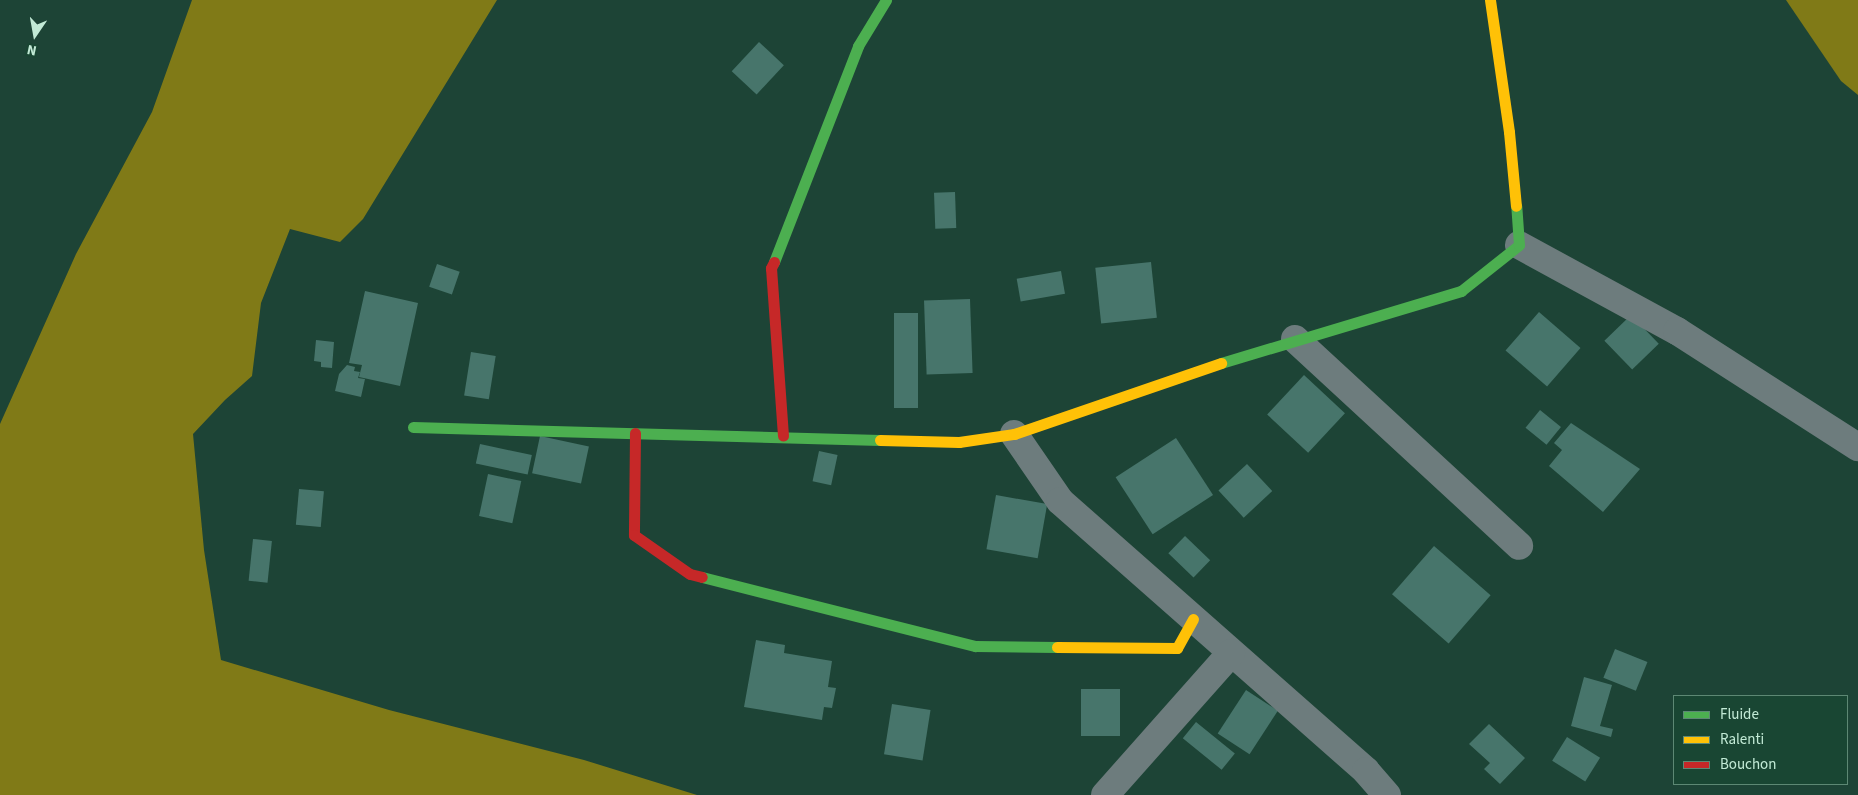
<!DOCTYPE html>
<style>
body{margin:0}
#map{position:relative;width:1858px;height:795px;overflow:hidden;background:#1d4436;font-family:"Source Sans 3",sans-serif}
div>[style]{position:absolute}
.forest>*{inset:0;background:#807a17}
.building>*{inset:0;background:#47756b;transform-origin:0 0}
.street>*{height:28px;margin:-14px;padding:0 14px;transform-origin:14px;border-radius:14px;background:#6d7c7d}
.fast>*{height:11px;margin:-5.5px;padding:0 5.5px;transform-origin:5.5px;border-radius:5.5px;background:#4caf50}
.slow>*{height:11px;margin:-5.5px;padding:0 5.5px;transform-origin:5.5px;border-radius:5.5px;background:#ffc107}
.jam>*{height:11px;margin:-5.5px;padding:0 5.5px;transform-origin:5.5px;border-radius:5.5px;background:#c62828}
span{translate:-50% -50%;white-space:nowrap;text-align:center;line-height:1.15;-webkit-text-stroke:5px #194633;paint-order:stroke}
.legend{position:absolute;left:1673px;top:695px;width:175px;height:90px;box-sizing:border-box;background:#194633;border:1px solid #5d8874;margin:0;padding:6px 9px;list-style:none;font-size:15px;color:#c2ead6}
.legend li{display:flex;align-items:center;gap:10px;height:25px}
.legend b{width:25px;border:1px solid #5d8874}
.north{position:absolute;left:10px;top:10px;width:50px;height:50px;-webkit-text-stroke:4px #194633;paint-order:stroke;rotate:192deg;font-size:14px;font-weight:700;line-height:20px;text-align:center;color:#c2ead6}
.north::after{content:'';display:block;margin:auto;width:18px;height:22px;background:#c2ead6;clip-path:polygon(50% 0,100% 100%,50% 72%,0 100%)}
</style>
<div id="map">
<div class="forest">
<div style="clip-path:polygon(192px 0,497px 0,363px 219px,340px 242px,290px 229px,261px 303px,252px 376px,225px 400px,193px 434px,204px 550px,221px 660px,389px 710px,584px 760px,697px 795px,0 795px,0 424px,76px 254px,152px 112px)"></div>
<div style="clip-path:polygon(1786px 0,1858px 0,1858px 95px,1841px 81px)"></div>
</div>
<div class="building">
<div style="left:759px;top:42px;width:34px;height:40px;rotate:43deg"></div>
<div style="left:955px;top:192px;width:36px;height:21px;rotate:88deg"></div>
<div style="left:1151px;top:262px;width:56px;height:56px;rotate:84deg"></div>
<div style="left:437px;top:264px;width:24px;height:24px;rotate:19deg"></div>
<div style="left:1061px;top:271px;width:23px;height:45px;rotate:80deg"></div>
<div style="clip-path:polygon(365px 291px,418px 303px,400px 386px,359px 377px,362px 365px,349px 363px)"></div>
<div style="left:970px;top:299px;width:74px;height:46px;rotate:88deg"></div>
<div style="left:1539px;top:312px;width:55px;height:51px;rotate:41deg"></div>
<div style="left:894px;top:313px;width:24px;height:95px"></div>
<div style="left:1631px;top:315px;width:40px;height:37px;rotate:46deg"></div>
<div style="clip-path:polygon(316px 340px,334px 342px,332px 368px,321px 367px,321px 362px,314px 361px)"></div>
<div style="left:471px;top:352px;width:25px;height:44px;rotate:9deg"></div>
<div style="clip-path:polygon(347px 365px,355px 367px,354px 371px,360px 372px,358px 378px,365px 379px,361px 397px,335px 391px,339px 374px)"></div>
<div style="left:1304px;top:375px;width:56px;height:54px;rotate:43deg"></div>
<div style="left:1540px;top:410px;width:27px;height:23px;rotate:39deg"></div>
<div style="clip-path:polygon(1571px 423px,1640px 469px,1603px 512px,1549px 466px,1562px 450px,1554px 443px)"></div>
<div style="left:540px;top:436px;width:50px;height:38px;rotate:12deg"></div>
<div style="left:1176px;top:438px;width:68px;height:72px;rotate:57deg"></div>
<div style="left:480px;top:444px;width:53px;height:20px;rotate:12deg"></div>
<div style="left:819px;top:451px;width:19px;height:31px;rotate:12deg"></div>
<div style="left:1247px;top:464px;width:37px;height:39px;rotate:47deg"></div>
<div style="left:488px;top:474px;width:34px;height:43px;rotate:12deg"></div>
<div style="left:299px;top:489px;width:25px;height:36px;rotate:5deg"></div>
<div style="left:996px;top:495px;width:52px;height:55px;rotate:10deg"></div>
<div style="left:1185px;top:536px;width:35px;height:24px;rotate:44deg"></div>
<div style="left:253px;top:539px;width:19px;height:42px;rotate:6deg"></div>
<div style="left:1434px;top:546px;width:75px;height:64px;rotate:41deg"></div>
<div style="clip-path:polygon(756px 640px,785px 645px,784px 653px,832px 661px,828px 687px,836px 688px,832px 708px,824px 707px,822px 720px,744px 707px)"></div>
<div style="left:1615px;top:649px;width:35px;height:31px;rotate:22deg"></div>
<div style="clip-path:polygon(1584px 677px,1612px 685px,1600px 726px,1613px 729px,1611px 737px,1571px 726px)"></div>
<div style="left:1081px;top:689px;width:39px;height:47px"></div>
<div style="left:1246px;top:690px;width:38px;height:52px;rotate:33deg"></div>
<div style="left:892px;top:704px;width:39px;height:51px;rotate:9deg"></div>
<div style="left:1196px;top:722px;width:50px;height:21px;rotate:39deg"></div>
<div style="clip-path:polygon(1489px 724px,1525px 758px,1500px 784px,1484px 769px,1490px 763px,1469px 744px)"></div>
<div style="left:1567px;top:737px;width:39px;height:28px;rotate:32deg"></div>
</div>
<div class="street">
<div style="left:1519px;top:245px;width:180px;rotate:28.6deg"></div>
<div style="left:1677px;top:331px;width:215px;rotate:32.7deg"></div>
<div style="left:1295px;top:339px;width:305px;rotate:42.7deg"></div>
<div style="left:1014px;top:434px;width:81px;rotate:55.5deg"></div>
<div style="left:1060px;top:501px;width:408px;rotate:41.4deg"></div>
<div style="left:1366px;top:771px;width:32px;rotate:49deg"></div>
<div style="left:1105px;top:795px;width:190px;rotate:-48.4deg"></div>
</div>
<div class="fast">
<div style="left:774px;top:262px;width:232px;rotate:-68.7deg"></div>
<div style="left:858px;top:46px;width:54px;rotate:-58.7deg"></div>
<div style="left:1221px;top:363px;width:251px;rotate:-16.7deg"></div>
<div style="left:1461px;top:291px;width:74px;rotate:-38.4deg"></div>
<div style="left:1519px;top:245px;width:39px;rotate:-94deg"></div>
<div style="left:413px;top:427px;width:467px;rotate:1.6deg"></div>
<div style="left:702px;top:577px;width:282px;rotate:14.2deg"></div>
<div style="left:975px;top:646px;width:82px;rotate:0.7deg"></div>
</div>
<div class="slow">
<div style="left:1490px;top:0;width:133px;rotate:81.8deg"></div>
<div style="left:1509px;top:132px;width:74px;rotate:84.6deg"></div>
<div style="left:880px;top:440px;width:79px;rotate:1.5deg"></div>
<div style="left:959px;top:442px;width:56px;rotate:-8.3deg"></div>
<div style="left:1014px;top:434px;width:219px;rotate:-18.9deg"></div>
<div style="left:1057px;top:647px;width:120px;rotate:0.5deg"></div>
<div style="left:1177px;top:648px;width:33px;rotate:-61deg"></div>
</div>
<div class="jam">
<div style="left:774px;top:262px;width:7px;rotate:117deg"></div>
<div style="left:771px;top:268px;width:168px;rotate:85.9deg"></div>
<div style="left:635px;top:433px;width:102px;rotate:90.6deg"></div>
<div style="left:634px;top:535px;width:68px;rotate:34.9deg"></div>
<div style="left:690px;top:574px;width:12px;rotate:14deg"></div>
</div>
<ul class="legend">
<li><b style="height:6px;background:#4caf50"></b>Fluide</li>
<li><b style="height:6px;background:#ffc107"></b>Ralenti</li>
<li><b style="height:6px;background:#c62828"></b>Bouchon</li>
</ul>
<div class="north">N</div>
</div>
